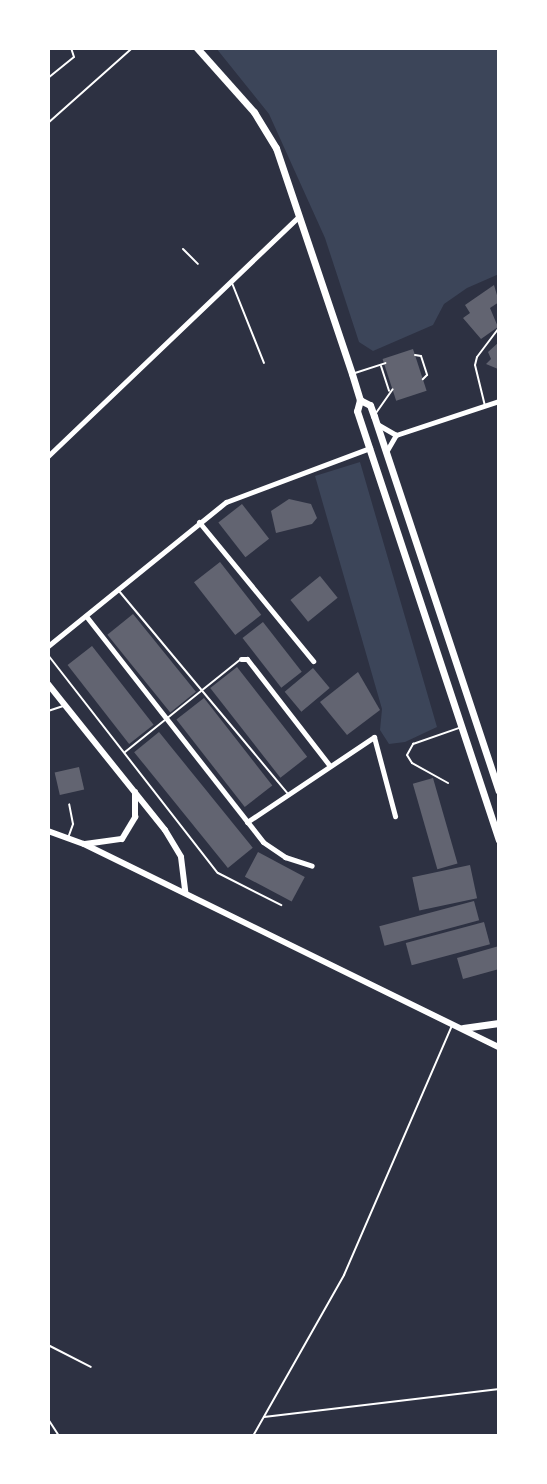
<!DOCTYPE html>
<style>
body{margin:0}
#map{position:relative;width:547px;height:1484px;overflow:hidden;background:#2d3142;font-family:"Archivo Narrow",sans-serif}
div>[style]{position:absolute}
.green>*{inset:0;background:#3c4559}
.building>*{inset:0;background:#626471;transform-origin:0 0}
.service>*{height:2px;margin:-1px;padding:0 1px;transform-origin:1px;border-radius:1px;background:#fff}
.minor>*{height:5px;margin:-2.5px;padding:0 2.5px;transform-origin:2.5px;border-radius:2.5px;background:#fff}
.tertiary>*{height:6px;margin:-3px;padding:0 3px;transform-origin:3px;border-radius:3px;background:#fff}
.secondary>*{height:7px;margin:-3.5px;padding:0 3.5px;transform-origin:3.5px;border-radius:3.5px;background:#fff}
span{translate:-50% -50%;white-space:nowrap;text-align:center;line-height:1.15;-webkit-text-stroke:4.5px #fff;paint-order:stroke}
.frame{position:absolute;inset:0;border:50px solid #fff;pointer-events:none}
</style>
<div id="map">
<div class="green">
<div style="clip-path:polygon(216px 48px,499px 48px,499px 274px,467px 288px,444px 304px,433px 325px,373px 351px,359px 342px,325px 238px,269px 114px)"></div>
<div style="clip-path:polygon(360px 462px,437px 727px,405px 742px,389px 744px,380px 730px,382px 709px,315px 476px)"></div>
</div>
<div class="building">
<div style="clip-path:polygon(494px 285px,499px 302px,490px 308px,498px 327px,481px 339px,463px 318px,470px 313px,465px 305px)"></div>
<div style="clip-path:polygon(499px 342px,499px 368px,498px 369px,486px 364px,491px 359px,488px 352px)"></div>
<div style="left:413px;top:349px;width:44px;height:32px;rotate:72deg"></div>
<div style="clip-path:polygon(289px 499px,311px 504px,317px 518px,312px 524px,276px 533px,271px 511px)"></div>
<div style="left:242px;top:504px;width:44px;height:30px;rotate:52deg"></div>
<div style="left:220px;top:562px;width:67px;height:33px;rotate:52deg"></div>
<div style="left:320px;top:576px;width:28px;height:38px;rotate:51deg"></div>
<div style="left:133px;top:614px;width:100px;height:33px;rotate:51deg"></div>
<div style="left:263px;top:622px;width:63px;height:26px;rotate:52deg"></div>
<div style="left:92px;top:646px;width:100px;height:31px;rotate:52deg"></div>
<div style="left:237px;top:667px;width:114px;height:34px;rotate:52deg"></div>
<div style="left:313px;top:668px;width:26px;height:37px;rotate:50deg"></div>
<div style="clip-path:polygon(358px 672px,380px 710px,347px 735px,320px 702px)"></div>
<div style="left:204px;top:698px;width:111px;height:35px;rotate:52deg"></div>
<div style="left:159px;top:732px;width:149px;height:32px;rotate:51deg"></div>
<div style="left:79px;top:767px;width:23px;height:25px;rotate:77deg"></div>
<div style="left:433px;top:778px;width:89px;height:21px;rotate:74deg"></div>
<div style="left:258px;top:852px;width:53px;height:28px;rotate:28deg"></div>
<div style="left:470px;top:865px;width:34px;height:59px;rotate:78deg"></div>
<div style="left:474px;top:901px;width:20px;height:98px;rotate:75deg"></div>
<div style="left:484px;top:922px;width:23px;height:81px;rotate:75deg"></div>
<div style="clip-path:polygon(499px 946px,499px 969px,463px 979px,457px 958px)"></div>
</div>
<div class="service">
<div style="left:48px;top:78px;width:33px;rotate:-39deg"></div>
<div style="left:74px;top:57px;width:9px;rotate:-108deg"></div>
<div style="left:48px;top:123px;width:111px;rotate:-41.7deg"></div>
<div style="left:183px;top:249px;width:21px;rotate:45deg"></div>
<div style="left:232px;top:283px;width:86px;rotate:68.2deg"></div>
<div style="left:415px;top:355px;width:6px;rotate:9deg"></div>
<div style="left:421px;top:356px;width:20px;rotate:72deg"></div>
<div style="left:427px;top:375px;width:6px;rotate:135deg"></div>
<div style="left:381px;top:366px;width:26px;rotate:72deg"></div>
<div style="left:355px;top:373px;width:32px;rotate:-18deg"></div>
<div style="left:485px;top:406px;width:42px;rotate:-103.7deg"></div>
<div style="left:475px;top:365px;width:8px;rotate:-76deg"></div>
<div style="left:477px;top:357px;width:36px;rotate:-53deg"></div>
<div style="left:376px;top:413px;width:29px;rotate:-55deg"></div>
<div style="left:119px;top:591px;width:264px;rotate:50.2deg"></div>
<div style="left:48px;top:655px;width:276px;rotate:52.1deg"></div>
<div style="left:218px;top:873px;width:71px;rotate:26.9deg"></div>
<div style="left:48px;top:711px;width:16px;rotate:-18deg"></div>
<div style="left:125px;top:752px;width:149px;rotate:-38.7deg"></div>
<div style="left:448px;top:783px;width:41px;rotate:-150.9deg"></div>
<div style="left:412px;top:763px;width:9px;rotate:-122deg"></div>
<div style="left:407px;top:755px;width:13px;rotate:-61deg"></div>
<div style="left:413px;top:744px;width:49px;rotate:-19.2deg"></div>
<div style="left:68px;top:838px;width:15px;rotate:-70deg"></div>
<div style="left:73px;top:824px;width:20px;rotate:-101deg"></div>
<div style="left:48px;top:1345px;width:48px;rotate:27.1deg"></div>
<div style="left:264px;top:1417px;width:237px;rotate:-6.8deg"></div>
<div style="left:48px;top:1419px;width:20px;rotate:57deg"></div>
<div style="left:253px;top:1436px;width:185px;rotate:-60.5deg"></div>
<div style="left:344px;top:1275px;width:271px;rotate:-66.6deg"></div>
</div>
<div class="minor">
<div style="left:377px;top:424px;width:22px;rotate:30deg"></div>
<div style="left:386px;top:452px;width:20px;rotate:-60deg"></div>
<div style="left:396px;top:435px;width:108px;rotate:-18.3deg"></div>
<div style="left:48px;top:456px;width:344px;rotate:-43.7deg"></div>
<div style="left:199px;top:522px;width:180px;rotate:50.6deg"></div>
<div style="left:86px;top:616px;width:287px;rotate:51.9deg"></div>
<div style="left:263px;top:842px;width:27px;rotate:34deg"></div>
<div style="left:285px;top:857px;width:28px;rotate:18deg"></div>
<div style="left:48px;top:646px;width:229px;rotate:-39deg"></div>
<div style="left:226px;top:502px;width:154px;rotate:-20.6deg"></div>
<div style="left:241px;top:659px;width:6px"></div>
<div style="left:247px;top:659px;width:135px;rotate:52.2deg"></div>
<div style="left:247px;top:822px;width:153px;rotate:-33.8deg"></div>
<div style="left:374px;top:737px;width:82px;rotate:75.1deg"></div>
</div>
<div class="tertiary">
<div style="left:48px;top:684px;width:187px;rotate:51.3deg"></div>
<div style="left:165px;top:830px;width:31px;rotate:59deg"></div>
<div style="left:181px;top:857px;width:35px;rotate:83deg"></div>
<div style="left:48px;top:831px;width:38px;rotate:20deg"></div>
<div style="left:84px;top:844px;width:462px;rotate:26.1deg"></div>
<div style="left:85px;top:844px;width:37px;rotate:-8deg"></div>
<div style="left:122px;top:839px;width:26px;rotate:-59deg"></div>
<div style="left:135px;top:817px;width:25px;rotate:-90deg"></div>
</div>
<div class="secondary">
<div style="left:197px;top:48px;width:86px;rotate:48.3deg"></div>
<div style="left:254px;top:112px;width:42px;rotate:58.6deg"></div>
<div style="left:276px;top:148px;width:238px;rotate:71.4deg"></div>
<div style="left:352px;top:374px;width:27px;rotate:73deg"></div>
<div style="left:360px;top:400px;width:11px;rotate:105deg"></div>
<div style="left:357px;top:411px;width:452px;rotate:71.7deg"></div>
<div style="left:360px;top:400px;width:11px;rotate:27deg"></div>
<div style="left:370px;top:405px;width:12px;rotate:70deg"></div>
<div style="left:374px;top:416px;width:395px;rotate:71.6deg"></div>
<div style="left:463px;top:1028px;width:36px;rotate:-8deg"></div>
</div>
<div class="frame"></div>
</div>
